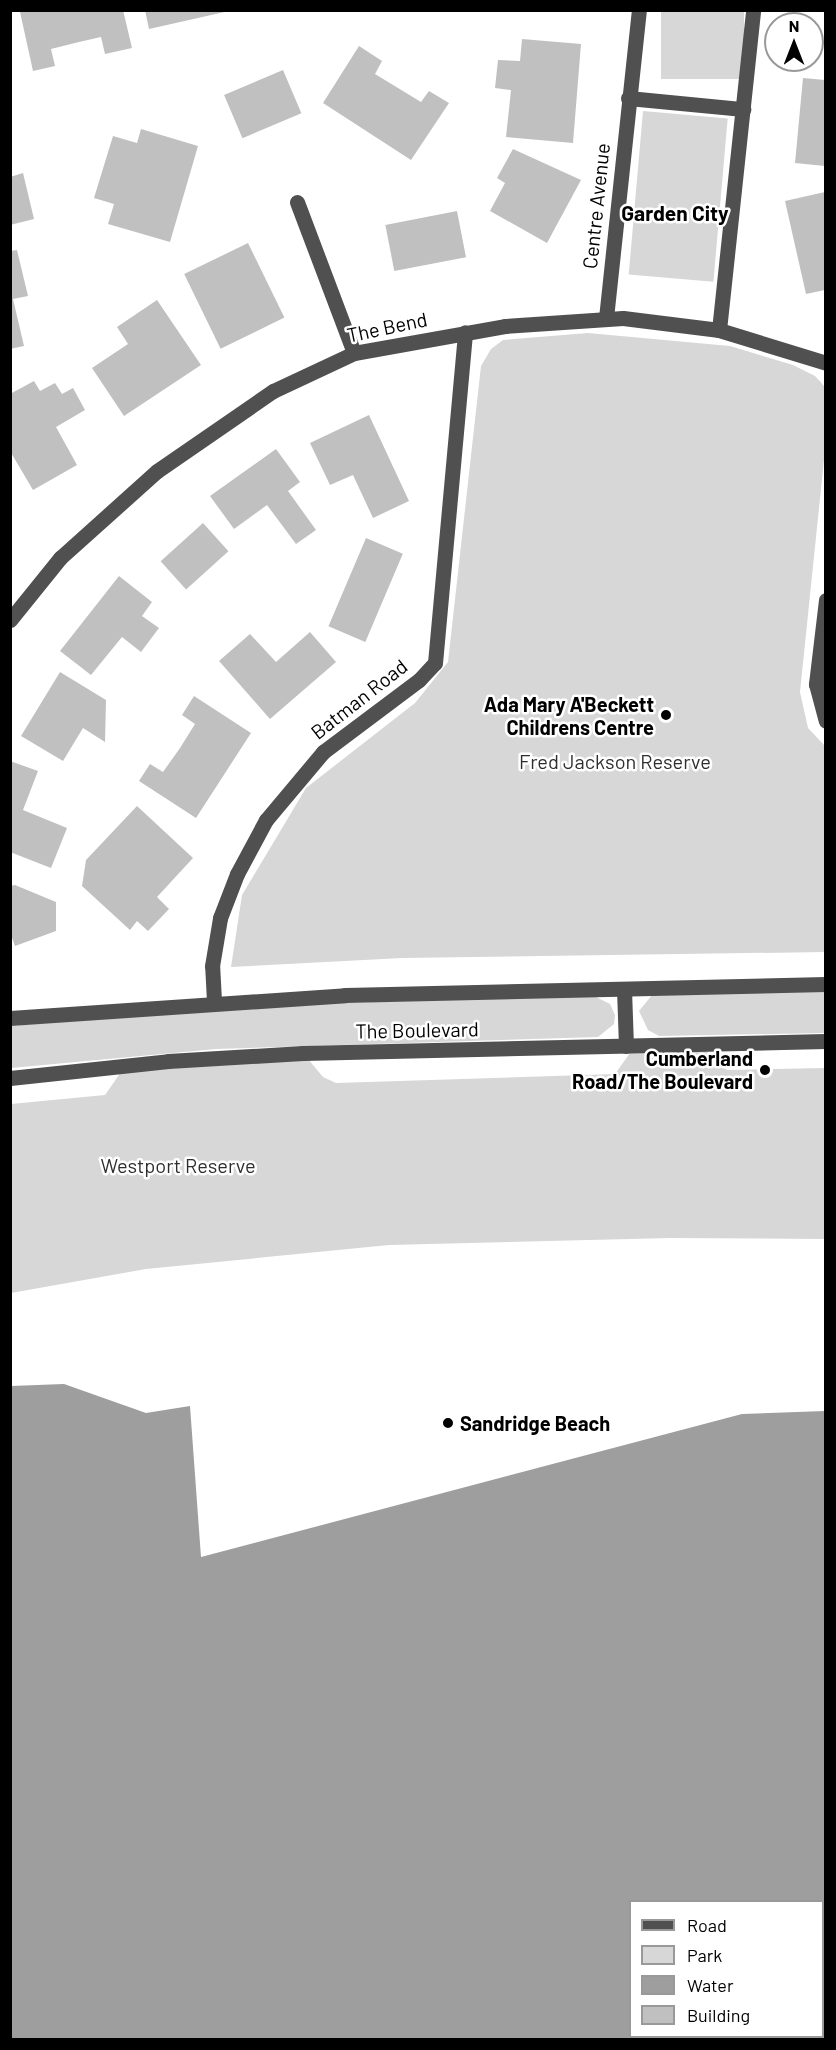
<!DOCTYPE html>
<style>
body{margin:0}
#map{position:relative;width:836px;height:2050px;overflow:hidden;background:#fff;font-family:Barlow,sans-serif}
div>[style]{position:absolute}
.green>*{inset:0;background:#d7d7d7;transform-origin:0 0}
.water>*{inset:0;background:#9e9e9e}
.building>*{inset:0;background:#c0c0c0;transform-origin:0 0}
.minor>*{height:15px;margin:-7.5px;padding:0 7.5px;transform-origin:7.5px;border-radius:7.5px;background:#505050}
.dots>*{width:16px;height:16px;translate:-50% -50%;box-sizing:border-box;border:3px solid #fff;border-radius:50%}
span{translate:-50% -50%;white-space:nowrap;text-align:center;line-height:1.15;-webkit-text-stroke:5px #fff;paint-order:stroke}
.street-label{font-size:20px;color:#000}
.poi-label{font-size:20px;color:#000;font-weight:700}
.right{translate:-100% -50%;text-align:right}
.left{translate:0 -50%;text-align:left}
.park-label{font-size:20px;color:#2e2e2e}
.neighbourhood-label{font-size:21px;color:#000;font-weight:700}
.frame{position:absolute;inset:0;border:12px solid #000;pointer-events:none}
.legend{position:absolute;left:629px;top:1900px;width:195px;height:138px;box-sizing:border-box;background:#fff;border:2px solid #999;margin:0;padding:8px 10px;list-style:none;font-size:18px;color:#000}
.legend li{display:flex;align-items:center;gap:12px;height:30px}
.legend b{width:30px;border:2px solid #999}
.north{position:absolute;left:764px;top:12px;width:60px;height:60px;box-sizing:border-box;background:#fff;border:2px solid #999;border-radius:50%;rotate:0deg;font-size:16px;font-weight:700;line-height:24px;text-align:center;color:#000}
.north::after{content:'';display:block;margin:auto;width:21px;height:27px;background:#000;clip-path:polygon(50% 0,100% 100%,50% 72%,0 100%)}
</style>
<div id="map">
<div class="green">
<div style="left:661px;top:11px;width:83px;height:68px"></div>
<div style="left:643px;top:111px;width:85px;height:164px;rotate:5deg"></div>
<div style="clip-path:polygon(588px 333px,730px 346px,793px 365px,815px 376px,825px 387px,825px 450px,800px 692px,808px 728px,825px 746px,825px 952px,402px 958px,231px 967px,242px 895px,306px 788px,415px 703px,448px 662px,481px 366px,491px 349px,503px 340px)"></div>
<div style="clip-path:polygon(825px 990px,825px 1033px,659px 1036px,648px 1030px,639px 1011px,652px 995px)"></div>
<div style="clip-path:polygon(594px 996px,610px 1004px,615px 1015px,614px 1024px,598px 1037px,216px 1049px,11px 1068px,11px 1026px,237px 1006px)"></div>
<div style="clip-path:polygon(705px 1050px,727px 1070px,825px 1068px,825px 1239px,670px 1238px,389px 1245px,146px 1269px,11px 1293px,11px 1104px,105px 1095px,121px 1072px,308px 1059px,323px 1077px,336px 1083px,615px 1074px,630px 1053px)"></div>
</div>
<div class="water">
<div style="clip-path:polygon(evenodd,64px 1384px,146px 1413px,190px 1406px,201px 1557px,742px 1414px,825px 1411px,825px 2039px,11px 2039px,11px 1386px,64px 1384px,630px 1902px,822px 1902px,822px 2036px,630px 2036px,630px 1902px)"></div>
</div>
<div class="building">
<div style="clip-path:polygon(123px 10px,132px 48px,105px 54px,101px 37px,79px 42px,51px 49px,55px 66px,33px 71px,20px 12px)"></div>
<div style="clip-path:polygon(145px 10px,229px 10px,229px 11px,149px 29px)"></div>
<div style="clip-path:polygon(522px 39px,581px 44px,573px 143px,506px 137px,511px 90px,495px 88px,498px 60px,520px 61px)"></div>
<div style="clip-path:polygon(359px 46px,382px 61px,375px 74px,421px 102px,429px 91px,449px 103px,411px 160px,323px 103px)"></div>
<div style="left:283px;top:70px;width:47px;height:64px;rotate:67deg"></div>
<div style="clip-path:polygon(803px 78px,825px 80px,825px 166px,795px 163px)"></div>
<div style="clip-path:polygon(141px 129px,198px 146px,170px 242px,108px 224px,114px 204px,94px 198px,113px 136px,137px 143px)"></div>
<div style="clip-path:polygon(513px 149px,581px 180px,547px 243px,490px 211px,505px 183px,497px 178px)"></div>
<div style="clip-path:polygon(23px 173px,34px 219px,10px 225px,10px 177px)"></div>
<div style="clip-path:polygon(825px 192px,825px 290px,806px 294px,785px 201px)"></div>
<div style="left:457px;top:211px;width:47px;height:73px;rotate:79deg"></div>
<div style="left:248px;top:243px;width:83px;height:71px;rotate:64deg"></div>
<div style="clip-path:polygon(17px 250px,28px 296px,13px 299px,24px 346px,10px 349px,10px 251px)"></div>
<div style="clip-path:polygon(157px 300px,201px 365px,124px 416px,92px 368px,128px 344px,117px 327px)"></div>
<div style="clip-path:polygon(34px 381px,40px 391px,55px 383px,62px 394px,73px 388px,85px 410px,56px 427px,77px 465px,33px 490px,10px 451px,10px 394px)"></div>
<div style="clip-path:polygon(369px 415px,409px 501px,373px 518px,353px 475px,330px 485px,310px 443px)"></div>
<div style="clip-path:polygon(276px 449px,300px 482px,288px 491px,316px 530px,296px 544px,267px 505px,234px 529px,210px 496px)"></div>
<div style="left:203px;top:523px;width:38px;height:57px;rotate:48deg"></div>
<div style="left:366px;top:538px;width:40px;height:96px;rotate:23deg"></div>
<div style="clip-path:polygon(119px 576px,152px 602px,142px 616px,159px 628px,141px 652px,122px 637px,91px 675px,60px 651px)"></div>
<div style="clip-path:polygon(310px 632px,336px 662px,270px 719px,219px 661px,250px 634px,276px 662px)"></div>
<div style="clip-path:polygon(60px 672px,106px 700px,105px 742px,83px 728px,63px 761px,21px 736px)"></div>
<div style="clip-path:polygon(194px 696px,251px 733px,196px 818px,139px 781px,150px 764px,163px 772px,180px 748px,195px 724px,182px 715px)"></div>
<div style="clip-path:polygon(10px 761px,38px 771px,23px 810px,67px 828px,51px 868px,10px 852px)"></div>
<div style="clip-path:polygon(137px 806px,193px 858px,157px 897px,169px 909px,148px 931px,137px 921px,130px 930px,82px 886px,86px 860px)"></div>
<div style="clip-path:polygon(15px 885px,56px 902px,56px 931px,15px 946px,10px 932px,10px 886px)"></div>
</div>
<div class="minor">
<div style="left:628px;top:98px;width:116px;rotate:5.5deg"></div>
<div style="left:297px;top:202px;width:161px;rotate:69.3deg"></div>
<div style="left:606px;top:318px;width:310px;rotate:-83.9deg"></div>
<div style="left:719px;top:330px;width:322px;rotate:-83.9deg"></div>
<div style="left:826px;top:600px;width:85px;rotate:96.8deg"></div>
<div style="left:816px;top:684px;width:38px;rotate:75deg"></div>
<div style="left:10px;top:620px;width:80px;rotate:-51.1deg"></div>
<div style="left:60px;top:558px;width:130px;rotate:-41.9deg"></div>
<div style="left:157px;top:471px;width:141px;rotate:-34.6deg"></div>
<div style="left:273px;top:391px;width:89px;rotate:-25.1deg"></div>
<div style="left:354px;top:353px;width:153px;rotate:-10.1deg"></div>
<div style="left:505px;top:326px;width:118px;rotate:-3.9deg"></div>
<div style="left:623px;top:318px;width:97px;rotate:7.1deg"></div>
<div style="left:719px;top:330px;width:112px;rotate:17.1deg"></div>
<div style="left:624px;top:989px;width:57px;rotate:88deg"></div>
<div style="left:214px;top:1001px;width:35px;rotate:-93deg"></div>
<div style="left:212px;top:966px;width:49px;rotate:-80.5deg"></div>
<div style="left:220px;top:918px;width:47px;rotate:-68.9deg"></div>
<div style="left:237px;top:874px;width:61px;rotate:-61.8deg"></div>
<div style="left:266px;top:820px;width:89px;rotate:-50deg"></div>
<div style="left:323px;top:752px;width:120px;rotate:-36.9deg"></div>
<div style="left:419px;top:680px;width:23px;rotate:-47deg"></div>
<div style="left:435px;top:663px;width:332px;rotate:-84.8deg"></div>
<div style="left:10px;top:1018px;width:336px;rotate:-3.9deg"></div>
<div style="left:345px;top:995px;width:481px;rotate:-1.3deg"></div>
<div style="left:10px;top:1078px;width:159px;rotate:-6.1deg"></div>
<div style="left:168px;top:1061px;width:135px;rotate:-3.4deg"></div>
<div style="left:303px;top:1053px;width:523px;rotate:-1.31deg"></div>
</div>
<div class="dots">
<div style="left:666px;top:715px;background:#000"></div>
<div style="left:765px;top:1070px;background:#000"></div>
<div style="left:448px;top:1423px;background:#000"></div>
</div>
<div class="street-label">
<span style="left:596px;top:206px;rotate:-84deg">Centre Avenue</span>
<span style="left:387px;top:327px;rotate:-12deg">The Bend</span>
<span style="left:359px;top:699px;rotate:-38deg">Batman Road</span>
<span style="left:417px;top:1030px;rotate:-1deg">The Boulevard</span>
</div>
<div class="poi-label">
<span class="right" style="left:654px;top:716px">Ada Mary A'Beckett<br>Childrens Centre</span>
<span class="right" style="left:753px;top:1070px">Cumberland<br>Road/The Boulevard</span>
<span class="left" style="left:460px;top:1423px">Sandridge Beach</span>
</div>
<div class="park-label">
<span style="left:615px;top:761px">Fred Jackson Reserve</span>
<span style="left:178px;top:1165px">Westport Reserve</span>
</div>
<div class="neighbourhood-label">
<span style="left:675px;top:213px">Garden City</span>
</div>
<div class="frame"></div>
<ul class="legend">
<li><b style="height:8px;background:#505050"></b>Road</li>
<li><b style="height:16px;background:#d7d7d7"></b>Park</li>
<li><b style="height:16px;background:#9e9e9e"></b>Water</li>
<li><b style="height:16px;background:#c0c0c0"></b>Building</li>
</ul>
<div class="north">N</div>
</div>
